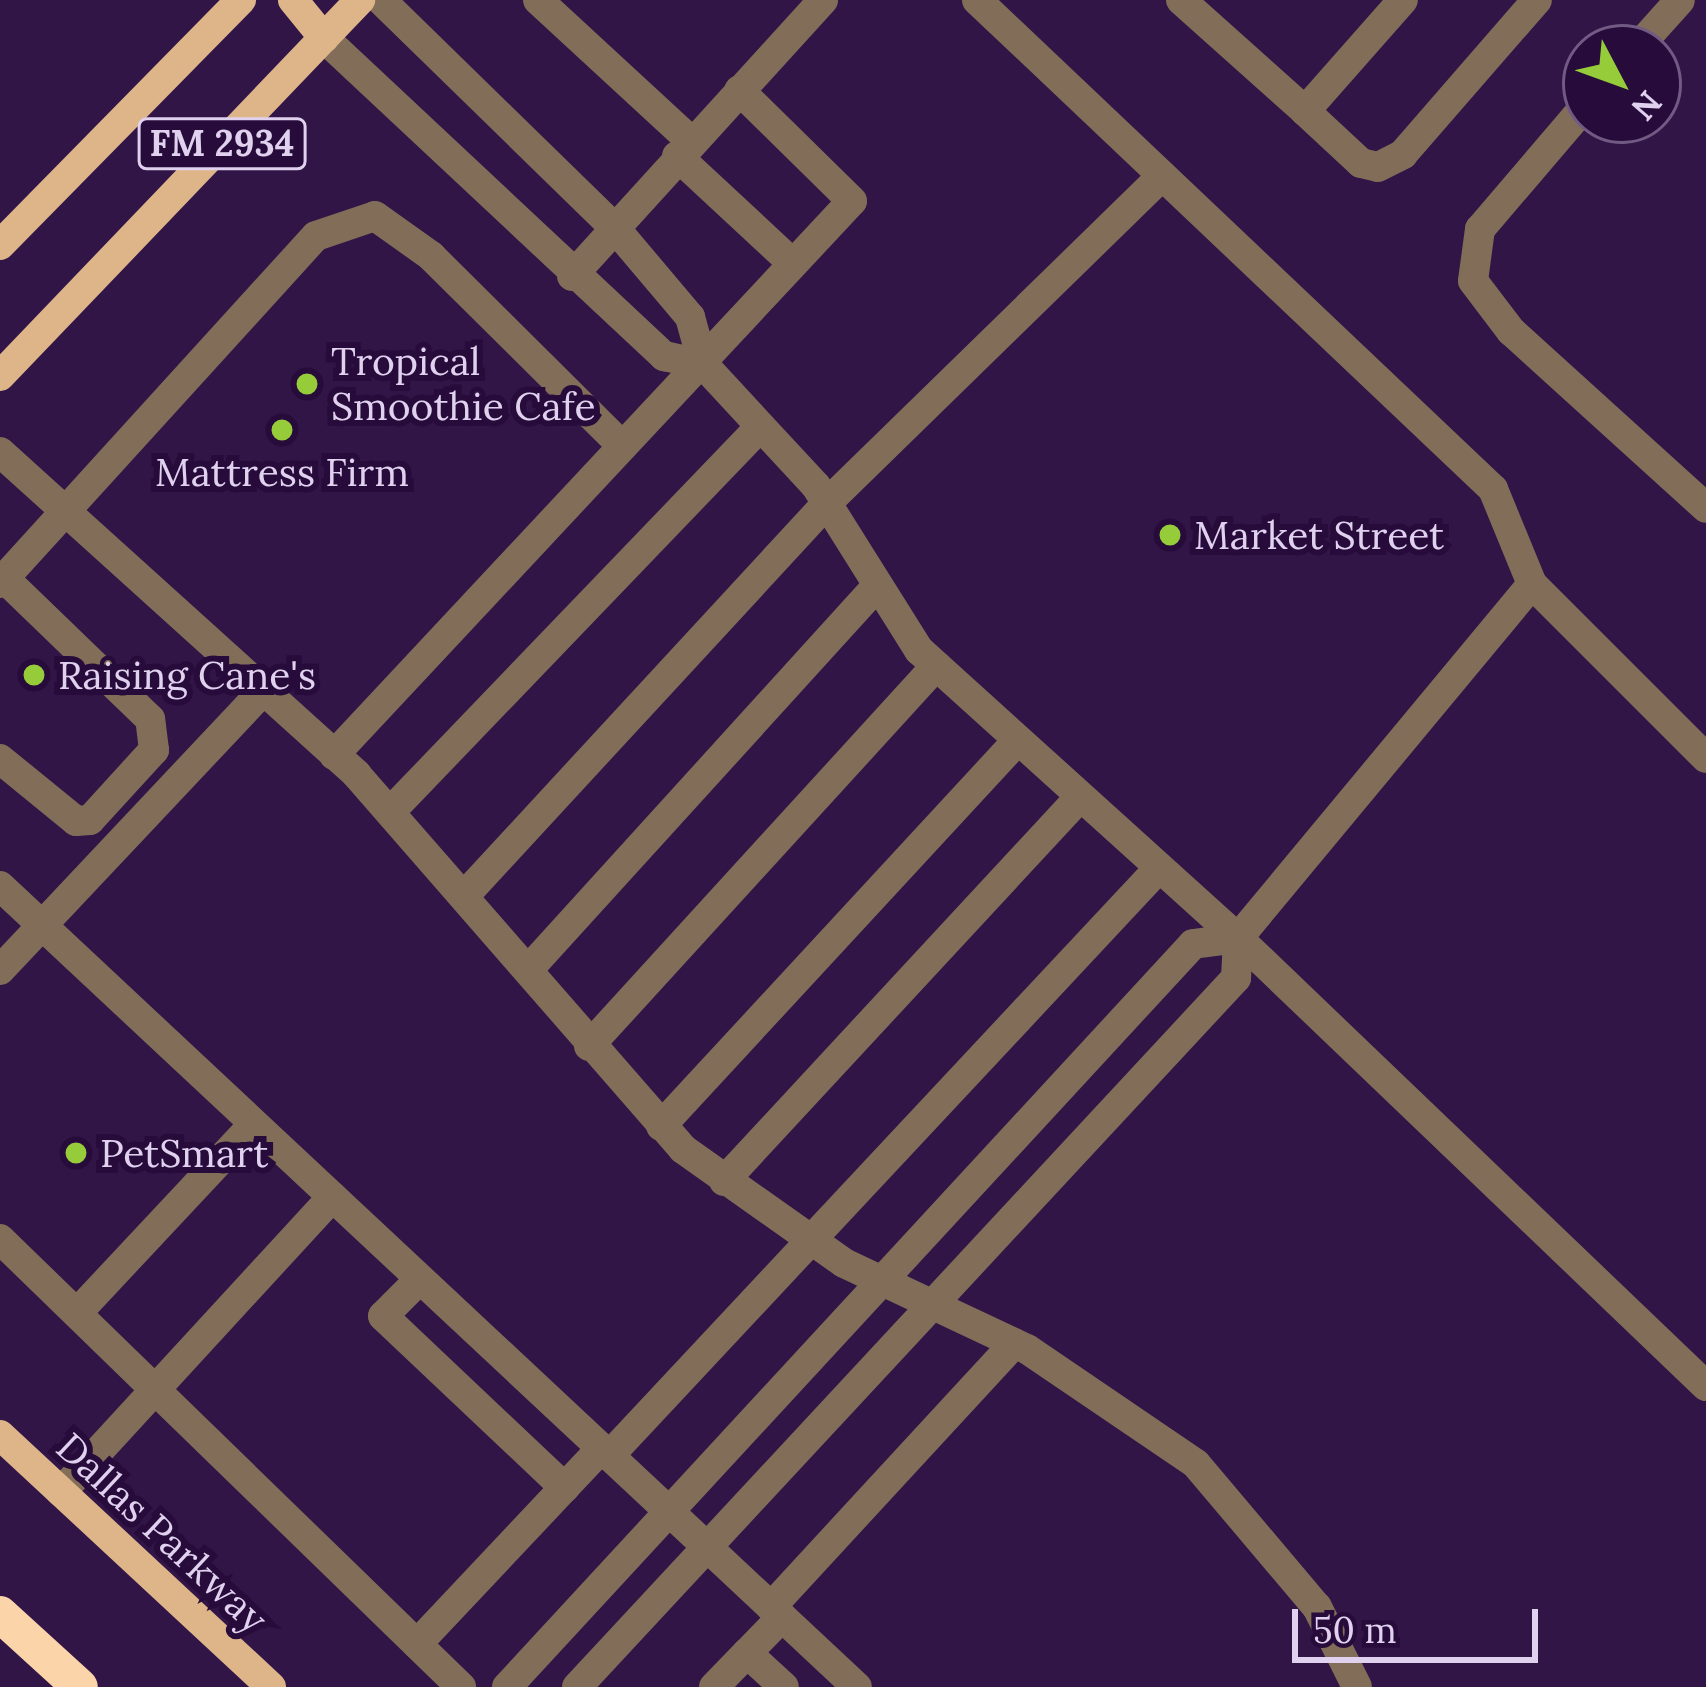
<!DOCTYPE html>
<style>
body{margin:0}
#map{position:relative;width:1706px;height:1687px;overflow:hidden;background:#311546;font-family:Lora,serif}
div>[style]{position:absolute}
.minor>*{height:30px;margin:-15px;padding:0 15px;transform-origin:15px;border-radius:15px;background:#816d58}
.major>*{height:30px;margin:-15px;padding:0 15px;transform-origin:15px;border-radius:15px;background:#deb589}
.highway>*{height:36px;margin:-18px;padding:0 18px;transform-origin:18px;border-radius:18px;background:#fcd4aa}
.dots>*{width:33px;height:33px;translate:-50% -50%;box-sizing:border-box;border:6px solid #270b3b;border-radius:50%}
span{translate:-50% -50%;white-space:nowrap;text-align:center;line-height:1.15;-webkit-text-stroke:12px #270b3b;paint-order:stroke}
.shield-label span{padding:3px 9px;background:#270b3b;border:3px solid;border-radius:9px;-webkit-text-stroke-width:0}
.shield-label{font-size:36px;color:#e0d1ef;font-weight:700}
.poi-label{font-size:39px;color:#e0d1ef}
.left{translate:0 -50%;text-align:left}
.street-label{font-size:39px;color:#e0d1ef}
.north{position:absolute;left:1562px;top:24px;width:120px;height:120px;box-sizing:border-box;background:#270b3b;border:3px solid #715a83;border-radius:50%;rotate:131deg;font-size:33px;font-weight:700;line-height:48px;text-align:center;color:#e0d1ef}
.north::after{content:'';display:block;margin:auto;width:42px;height:54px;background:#96cc3a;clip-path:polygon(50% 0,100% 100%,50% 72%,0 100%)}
.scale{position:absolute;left:1292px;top:1609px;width:246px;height:54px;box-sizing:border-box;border:6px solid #e0d1ef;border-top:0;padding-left:15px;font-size:36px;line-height:42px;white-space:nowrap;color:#e0d1ef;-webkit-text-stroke:9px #270b3b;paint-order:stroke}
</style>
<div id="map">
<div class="minor">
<div style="left:381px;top:0;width:325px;rotate:44.3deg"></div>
<div style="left:614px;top:227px;width:118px;rotate:49.8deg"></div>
<div style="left:690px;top:317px;width:49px;rotate:74.5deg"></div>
<div style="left:703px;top:364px;width:166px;rotate:47.2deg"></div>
<div style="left:816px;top:486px;width:194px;rotate:57.9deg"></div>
<div style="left:919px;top:650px;width:430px;rotate:42.1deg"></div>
<div style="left:538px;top:0;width:208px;rotate:42.7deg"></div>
<div style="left:977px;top:0;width:711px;rotate:43.46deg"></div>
<div style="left:1493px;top:489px;width:103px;rotate:67.7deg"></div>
<div style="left:1181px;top:0;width:166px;rotate:41.8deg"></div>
<div style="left:1305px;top:111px;width:148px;rotate:-48.6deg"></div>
<div style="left:324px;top:38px;width:466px;rotate:43.1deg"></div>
<div style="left:664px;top:356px;width:40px;rotate:12deg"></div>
<div style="left:1637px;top:48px;width:64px;rotate:-48.1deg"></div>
<div style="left:1586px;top:105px;width:163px;rotate:130.5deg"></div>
<div style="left:1480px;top:229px;width:52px;rotate:97.7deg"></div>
<div style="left:1473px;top:281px;width:63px;rotate:52.8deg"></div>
<div style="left:1511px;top:331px;width:263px;rotate:42.2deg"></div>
<div style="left:1305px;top:111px;width:76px;rotate:42.9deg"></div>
<div style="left:1361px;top:163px;width:17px;rotate:13deg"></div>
<div style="left:1378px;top:167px;width:28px;rotate:-27deg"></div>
<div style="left:1403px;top:154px;width:204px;rotate:-49deg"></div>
<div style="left:677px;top:156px;width:157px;rotate:42.9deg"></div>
<div style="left:572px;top:276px;width:373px;rotate:-47.7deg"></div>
<div style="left:0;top:452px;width:481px;rotate:42.1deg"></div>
<div style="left:357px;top:775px;width:496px;rotate:48.9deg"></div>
<div style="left:683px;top:1149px;width:197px;rotate:35.3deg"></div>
<div style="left:844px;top:1263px;width:202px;rotate:25.2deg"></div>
<div style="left:1027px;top:1349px;width:204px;rotate:34.2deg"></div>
<div style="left:1196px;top:1464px;width:187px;rotate:49.8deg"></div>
<div style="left:1317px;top:1607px;width:89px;rotate:63.4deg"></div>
<div style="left:0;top:583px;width:469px;rotate:-47.7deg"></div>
<div style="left:316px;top:236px;width:62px;rotate:-18.7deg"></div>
<div style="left:375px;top:216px;width:69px;rotate:35.5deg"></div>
<div style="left:431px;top:256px;width:268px;rotate:44.8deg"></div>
<div style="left:334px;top:755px;width:758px;rotate:-46.92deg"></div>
<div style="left:852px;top:201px;width:158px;rotate:-135.5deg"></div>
<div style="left:1706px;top:758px;width:246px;rotate:-135deg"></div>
<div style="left:1532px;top:584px;width:460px;rotate:129.7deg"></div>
<div style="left:1238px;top:938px;width:648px;rotate:43.75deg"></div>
<div style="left:0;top:759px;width:98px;rotate:39.2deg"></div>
<div style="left:76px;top:821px;width:14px;rotate:-4deg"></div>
<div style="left:90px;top:820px;width:95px;rotate:-47.6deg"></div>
<div style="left:154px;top:750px;width:31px;rotate:-97deg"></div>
<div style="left:150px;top:719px;width:203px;rotate:-136deg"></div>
<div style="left:391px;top:811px;width:533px;rotate:-46.14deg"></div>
<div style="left:0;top:886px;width:1173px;rotate:43.07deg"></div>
<div style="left:466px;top:894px;width:534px;rotate:-47.28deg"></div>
<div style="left:828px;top:502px;width:467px;rotate:-44.3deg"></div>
<div style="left:0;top:970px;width:385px;rotate:-46.7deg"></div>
<div style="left:528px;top:970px;width:520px;rotate:-47.73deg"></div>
<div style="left:589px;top:1046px;width:515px;rotate:-47.6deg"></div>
<div style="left:661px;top:1126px;width:524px;rotate:-47.24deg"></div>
<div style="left:724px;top:1181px;width:524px;rotate:-47.17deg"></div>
<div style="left:0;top:1239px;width:643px;rotate:44.18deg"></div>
<div style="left:420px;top:1279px;width:52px;rotate:135deg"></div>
<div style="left:383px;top:1316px;width:250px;rotate:43.4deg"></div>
<div style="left:77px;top:1313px;width:259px;rotate:-46.9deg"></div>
<div style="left:609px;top:1456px;width:805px;rotate:-46.91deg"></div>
<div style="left:61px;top:1492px;width:401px;rotate:-47.4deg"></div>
<div style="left:771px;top:1607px;width:359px;rotate:-47.3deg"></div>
<div style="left:782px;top:1617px;width:50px;rotate:134.2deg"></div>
<div style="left:747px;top:1653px;width:50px;rotate:42.6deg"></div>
<div style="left:417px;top:1644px;width:268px;rotate:-46.7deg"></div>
<div style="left:507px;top:1687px;width:1011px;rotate:-47.28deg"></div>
<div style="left:1193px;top:944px;width:45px;rotate:-7.6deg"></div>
<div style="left:577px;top:1687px;width:968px;rotate:-47.09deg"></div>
<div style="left:1236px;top:978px;width:40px;rotate:-87.1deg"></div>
<div style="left:714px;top:1687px;width:47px;rotate:-45.9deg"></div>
</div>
<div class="major">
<div style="left:293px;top:0;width:49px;rotate:50.8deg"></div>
<div style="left:0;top:245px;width:344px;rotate:-45.5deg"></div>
<div style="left:0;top:376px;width:521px;rotate:-46.25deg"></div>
<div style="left:0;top:1435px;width:370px;rotate:42.9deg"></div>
</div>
<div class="highway">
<div style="left:0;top:1614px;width:108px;rotate:42.4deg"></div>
</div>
<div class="dots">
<div style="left:307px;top:384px;background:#96cc3a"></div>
<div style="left:282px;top:430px;background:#96cc3a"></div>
<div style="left:1170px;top:535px;background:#96cc3a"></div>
<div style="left:34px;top:675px;background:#96cc3a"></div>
<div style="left:76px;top:1153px;background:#96cc3a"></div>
</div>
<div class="shield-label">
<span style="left:222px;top:144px">FM 2934</span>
</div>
<div class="poi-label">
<span class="left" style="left:331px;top:384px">Tropical<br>Smoothie Cafe</span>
<span style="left:282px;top:472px">Mattress Firm</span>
<span class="left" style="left:1194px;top:535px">Market Street</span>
<span class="left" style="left:58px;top:675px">Raising Cane's</span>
<span class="left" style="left:100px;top:1153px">PetSmart</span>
</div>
<div class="street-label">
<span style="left:162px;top:1533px;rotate:43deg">Dallas Parkway</span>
</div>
<div class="north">N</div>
<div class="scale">50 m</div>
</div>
